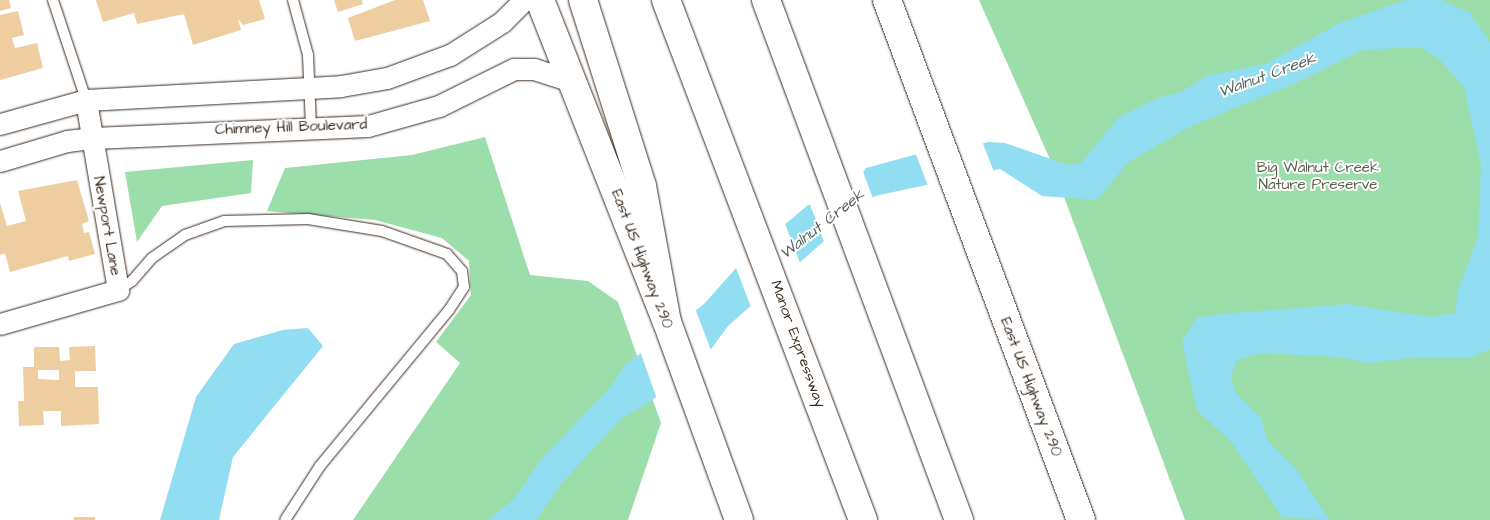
<!DOCTYPE html>
<style>
body{margin:0}
#map{position:relative;width:1490px;height:520px;overflow:hidden;background:#fff;font-family:"Architects Daughter",sans-serif}
div>[style]{position:absolute}
.green>*{inset:0;background:#9cdea9}
.water>*{inset:0;background:#91ddf1}
.pier>*{inset:0;background:#fff}
.building>*{inset:0;background:#eecea0;transform-origin:0 0}
.roads{filter:drop-shadow(0 0 1px #3b2a1e) drop-shadow(0 0 1px #3b2a1e)}
.lane>*{height:10px;margin:-5px;padding:0 5px;transform-origin:5px;border-radius:5px;background:#fff}
.street>*{height:21px;margin:-10.5px;padding:0 10.5px;transform-origin:10.5px;border-radius:10.5px;background:#fff}
.secondary>*{height:28px;margin:-14px;padding:0 14px;transform-origin:14px;border-radius:14px;background:#fff}
.highway>*{height:28px;margin:-14px;padding:0 14px;transform-origin:14px;border-radius:14px;background:#fff}
span{translate:-50% -50%;white-space:nowrap;text-align:center;line-height:1.15;-webkit-text-stroke:4px #fff;paint-order:stroke}
.street-label{font-size:15px;color:#3b2a1e}
.park-label{font-size:15px;color:#586048}
.water-label{font-size:16px;color:#55605d;font-style:italic}
</style>
<div id="map">
<div class="green">
<div style="clip-path:polygon(979px 0,1490px 0,1490px 520px,1185px 520px,1049px 157px)"></div>
<div style="clip-path:polygon(485px 137px,530px 275px,588px 281px,618px 302px,661px 423px,628px 520px,353px 520px,460px 363px,436px 342px,471px 295px,469px 261px,442px 238px,375px 220px,267px 211px,285px 168px,412px 155px)"></div>
<div style="clip-path:polygon(253px 160px,251px 193px,162px 206px,137px 242px,125px 172px)"></div>
</div>
<div class="water">
<div style="clip-path:polygon(1406px 0,1441px 0,1470px 13px,1490px 42px,1490px 349px,1472px 357px,1416px 357px,1370px 363px,1339px 357px,1258px 353px,1236px 361px,1231px 378px,1236px 393px,1261px 418px,1267px 440px,1296px 469px,1329px 520px,1282px 517px,1232px 443px,1197px 410px,1182px 342px,1196px 318px,1222px 314px,1347px 304px,1430px 317px,1455px 313px,1458px 291px,1478px 236px,1481px 165px,1464px 87px,1439px 59px,1419px 47px,1362px 50px,1296px 83px,1191px 126px,1127px 163px,1097px 200px,1042px 196px,1000px 169px,875px 196px,728px 326px,709px 352px,658px 396px,620px 420px,561px 484px,536px 520px,488px 520px,514px 499px,539px 462px,611px 386px,624px 366px,704px 304px,745px 258px,808px 205px,835px 199px,851px 190px,866px 168px,925px 152px,953px 152px,988px 142px,1005px 143px,1068px 165px,1081px 163px,1119px 117px,1158px 98px,1181px 92px,1206px 76px,1265px 64px,1342px 22px)"></div>
<div style="clip-path:polygon(308px 328px,323px 346px,233px 457px,219px 520px,160px 520px,196px 397px,234px 344px,283px 330px)"></div>
</div>
<div class="pier">
<div style="clip-path:polygon(982px 141px,994px 172px,928px 186px,915px 152px,952px 149px)"></div>
<div style="clip-path:polygon(862px 169px,874px 201px,826px 247px,809px 202px,834px 197px,850px 188px)"></div>
<div style="clip-path:polygon(784px 221px,802px 268px,752px 310px,735px 265px)"></div>
<div style="clip-path:polygon(695px 308px,712px 353px,657px 399px,640px 351px)"></div>
</div>
<div class="building">
<div style="clip-path:polygon(0 0,9px 0,11px 8px,0 11px)"></div>
<div style="clip-path:polygon(96px 0,259px 0,265px 19px,243px 25px,238px 19px,241px 30px,193px 45px,184px 14px,137px 24px,134px 13px,103px 22px)"></div>
<div style="clip-path:polygon(334px 0,362px 0,363px 4px,338px 12px)"></div>
<div style="clip-path:polygon(395px 0,423px 0,430px 21px,355px 41px,348px 18px)"></div>
<div style="clip-path:polygon(18px 11px,24px 35px,12px 38px,15px 48px,37px 43px,43px 68px,0 80px,0 15px)"></div>
<div style="clip-path:polygon(77px 180px,89px 221px,82px 224px,84px 233px,89px 232px,95px 254px,69px 261px,68px 256px,10px 272px,5px 253px,0 255px,0 203px,7px 226px,26px 221px,18px 191px)"></div>
<div style="clip-path:polygon(evenodd,95px 346px,96px 371px,75px 371px,75px 387px,98px 387px,99px 424px,61px 426px,61px 411px,43px 411px,44px 425px,19px 426px,18px 401px,24px 401px,23px 367px,34px 367px,34px 347px,59px 347px,60px 361px,70px 360px,69px 347px,95px 346px,38px 370px,59px 370px,59px 380px,38px 379px,38px 370px)"></div>
<div style="left:74px;top:517px;width:21px;height:3px"></div>
</div>
<div class="roads">
<div class="lane">
<div style="left:53px;top:0;width:105px;rotate:71.7deg"></div>
<div style="left:293px;top:0;width:57px;rotate:74.7deg"></div>
<div style="left:308px;top:55px;width:72px;rotate:87.6deg"></div>
<div style="left:118px;top:290px;width:17px;rotate:-33deg"></div>
<div style="left:132px;top:281px;width:30px;rotate:-49deg"></div>
<div style="left:152px;top:258px;width:40px;rotate:-34.9deg"></div>
<div style="left:185px;top:235px;width:41px;rotate:-19.7deg"></div>
<div style="left:224px;top:221px;width:84px;rotate:-1.4deg"></div>
<div style="left:308px;top:219px;width:75px;rotate:9.2deg"></div>
<div style="left:382px;top:231px;width:69px;rotate:19.5deg"></div>
<div style="left:447px;top:254px;width:23px;rotate:49deg"></div>
<div style="left:462px;top:271px;width:16px;rotate:83deg"></div>
<div style="left:464px;top:287px;width:27px;rotate:123deg"></div>
<div style="left:449px;top:310px;width:202px;rotate:129.6deg"></div>
<div style="left:320px;top:466px;width:64px;rotate:122.9deg"></div>
</div>
<div class="street">
<div style="left:0;top:124px;width:89px;rotate:-15.6deg"></div>
<div style="left:86px;top:100px;width:255px;rotate:-3.1deg"></div>
<div style="left:341px;top:86px;width:47px;rotate:-9.9deg"></div>
<div style="left:387px;top:78px;width:67px;rotate:-20.1deg"></div>
<div style="left:450px;top:55px;width:62px;rotate:-32.4deg"></div>
<div style="left:502px;top:22px;width:31px;rotate:-45deg"></div>
<div style="left:0;top:161px;width:70px;rotate:-16.6deg"></div>
<div style="left:67px;top:141px;width:26px;rotate:-7deg"></div>
<div style="left:93px;top:138px;width:275px;rotate:-2.5deg"></div>
<div style="left:368px;top:126px;width:74px;rotate:-15.7deg"></div>
<div style="left:439px;top:106px;width:84px;rotate:-26.3deg"></div>
<div style="left:514px;top:69px;width:20px"></div>
<div style="left:534px;top:69px;width:40px;rotate:18deg"></div>
<div style="left:0;top:324px;width:123px;rotate:-16.1deg"></div>
<div style="left:118px;top:290px;width:193px;rotate:-99.6deg"></div>
</div>
<div class="secondary">
<div style="left:540px;top:0;width:346px;rotate:68.5deg"></div>
<div style="left:667px;top:322px;width:211px;rotate:70deg"></div>
<div style="left:887px;top:0;width:555px;rotate:69.54deg"></div>
</div>
<div class="highway">
<div style="left:583px;top:0;width:195px;rotate:72.4deg"></div>
<div style="left:642px;top:186px;width:138px;rotate:79.6deg"></div>
<div style="left:666px;top:0;width:556px;rotate:69.25deg"></div>
<div style="left:766px;top:0;width:555px;rotate:69.64deg"></div>
</div>
</div>
<div class="street-label">
<span style="left:291px;top:127px;rotate:-2deg">Chimney Hill Boulevard</span>
<span style="left:107px;top:226px;rotate:80deg">Newport Lane</span>
<span style="left:642px;top:259px;rotate:69deg">East US Highway 290</span>
<span style="left:798px;top:344px;rotate:70deg">Manor Expressway</span>
<span style="left:1031px;top:387px;rotate:69deg">East US Highway 290</span>
</div>
<div class="park-label">
<span style="left:1318px;top:176px">Big Walnut Creek<br>Nature Preserve</span>
</div>
<div class="water-label">
<span style="left:1267px;top:75px;rotate:-20deg">Walnut Creek</span>
<span style="left:822px;top:224px;rotate:-38deg">Walnut Creek</span>
</div>
</div>
